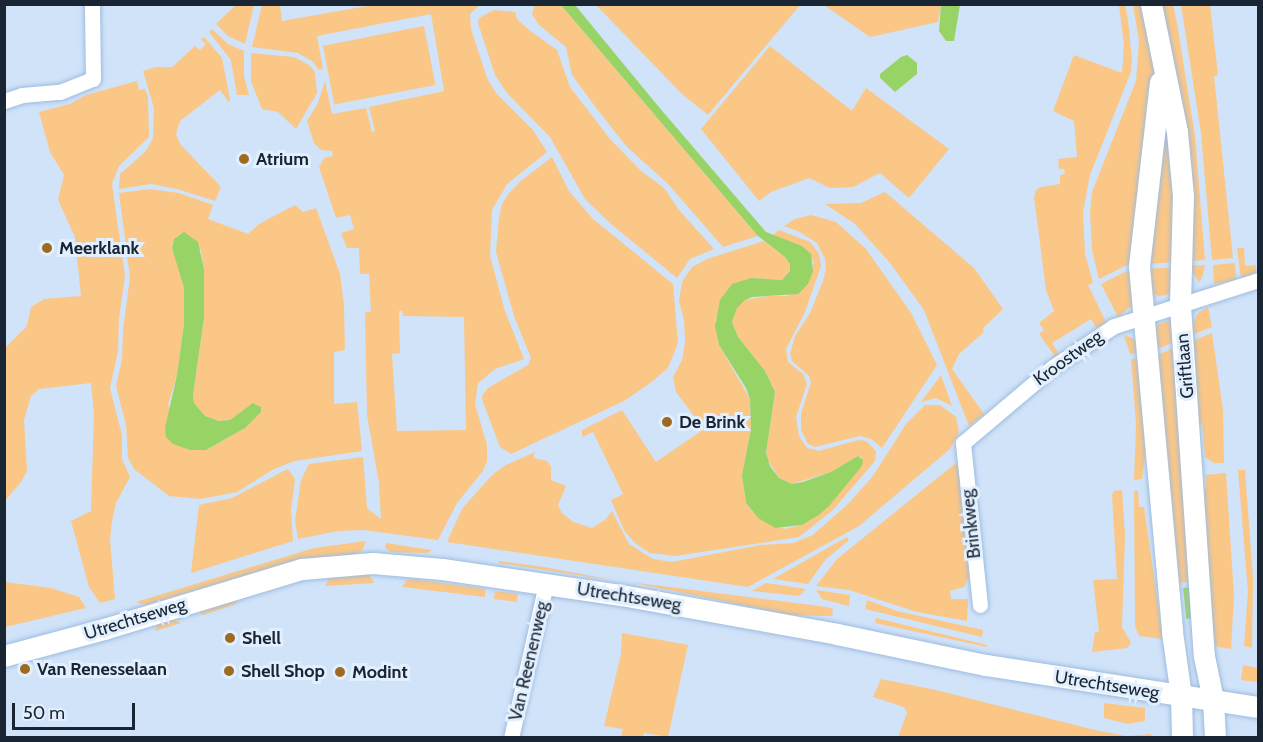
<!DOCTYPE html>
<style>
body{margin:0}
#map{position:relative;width:1263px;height:742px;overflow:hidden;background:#d0e3f9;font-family:Cabin,sans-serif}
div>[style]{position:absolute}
.green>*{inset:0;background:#fac787;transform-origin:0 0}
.water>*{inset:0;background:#98d465;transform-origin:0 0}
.roads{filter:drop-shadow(0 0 2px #9ebcdf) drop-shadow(0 0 2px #9ebcdf)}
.street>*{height:15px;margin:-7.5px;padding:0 7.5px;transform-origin:7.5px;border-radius:7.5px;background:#fff}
.secondary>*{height:21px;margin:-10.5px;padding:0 10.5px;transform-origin:10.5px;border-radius:10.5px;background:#fff}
.dots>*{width:16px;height:16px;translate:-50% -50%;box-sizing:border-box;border:3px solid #e2effe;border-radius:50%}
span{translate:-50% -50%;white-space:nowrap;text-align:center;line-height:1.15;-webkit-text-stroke:6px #e2effe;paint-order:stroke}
.poi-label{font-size:18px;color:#192532;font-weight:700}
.left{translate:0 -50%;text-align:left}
.street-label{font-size:18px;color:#192532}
.frame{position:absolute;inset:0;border:6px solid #192532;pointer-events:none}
.scale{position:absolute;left:12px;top:703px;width:123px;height:27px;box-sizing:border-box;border:3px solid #192532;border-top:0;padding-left:8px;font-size:18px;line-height:21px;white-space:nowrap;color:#192532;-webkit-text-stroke:4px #e2effe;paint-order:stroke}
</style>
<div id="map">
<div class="green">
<div style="clip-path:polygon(236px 5px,254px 5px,245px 44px,228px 36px,216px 24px)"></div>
<div style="clip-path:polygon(evenodd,262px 5px,280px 5px,282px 21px,373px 5px,480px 5px,470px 14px,471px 29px,487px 78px,496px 93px,533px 130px,547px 152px,507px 184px,492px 210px,490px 256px,505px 311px,524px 359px,495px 369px,478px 383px,475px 404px,487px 445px,487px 461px,483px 471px,457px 503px,438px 540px,363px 530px,338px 531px,298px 539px,295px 521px,301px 480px,309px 464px,363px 457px,367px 508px,381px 519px,379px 483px,367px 415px,365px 313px,371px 311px,369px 274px,360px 274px,359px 248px,347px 248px,341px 233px,354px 229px,350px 215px,336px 218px,319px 167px,324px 158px,333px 156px,332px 151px,321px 150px,314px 143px,307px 121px,318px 103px,325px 81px,332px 114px,366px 108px,372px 132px,375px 131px,369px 107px,444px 91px,431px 14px,317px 36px,323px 69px,319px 70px,312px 61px,298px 53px,252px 47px,262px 5px,399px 311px,402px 311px,403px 316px,464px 317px,466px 430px,397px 431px,392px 354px,400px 353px,399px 311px)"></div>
<div style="clip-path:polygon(535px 5px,561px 5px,758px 236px,723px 247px,667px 183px,627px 147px,597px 109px,572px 75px,566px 47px,539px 25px,532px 14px)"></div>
<div style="clip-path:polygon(596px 5px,800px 5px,708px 115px,682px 94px)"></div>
<div style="clip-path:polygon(824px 5px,941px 5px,938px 22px,870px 37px)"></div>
<div style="clip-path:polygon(1119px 5px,1125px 5px,1128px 20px,1132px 59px,1131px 72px,1090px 175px,1083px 212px,1085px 254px,1093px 283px,1088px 285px,1107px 324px,1097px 329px,1091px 319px,1052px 343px,1059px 354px,1052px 358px,1054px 355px,1039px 334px,1044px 330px,1039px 323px,1054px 311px,1046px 290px,1034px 197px,1036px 190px,1041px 187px,1060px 184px,1060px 175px,1065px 174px,1064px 169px,1059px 169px,1058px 159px,1077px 157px,1074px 121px,1053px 111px,1074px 55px,1122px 73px,1124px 45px)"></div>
<div style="clip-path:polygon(1133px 5px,1143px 5px,1156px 68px,1138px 264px,1127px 265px,1099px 279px,1092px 250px,1090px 212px,1092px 192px,1136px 81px,1139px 41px)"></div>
<div style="clip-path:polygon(1160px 5px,1173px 5px,1177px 23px,1195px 136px,1205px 260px,1189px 261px)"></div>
<div style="clip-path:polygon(1181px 5px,1210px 5px,1218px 75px,1214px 76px,1233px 258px,1212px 260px,1201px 133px)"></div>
<div style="clip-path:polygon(494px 10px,515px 12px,517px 19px,529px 30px,557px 50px,570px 87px,610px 139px,641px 171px,664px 188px,679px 210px,714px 249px,690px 259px,677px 278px,611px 224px,585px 199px,550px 137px,507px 93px,495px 75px,478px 23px,479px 18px)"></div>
<div style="left:424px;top:26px;width:60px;height:103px;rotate:79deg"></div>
<div style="clip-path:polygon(212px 29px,228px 44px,244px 51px,244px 76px,249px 95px,237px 95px,231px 60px,209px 32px)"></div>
<div style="clip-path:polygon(204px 37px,222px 58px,230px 99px,229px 102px,220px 90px,180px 121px,176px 134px,180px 144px,221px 187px,215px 201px,177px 189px,151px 184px,119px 189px,120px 174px,146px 151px,153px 138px,154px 108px,143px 71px,156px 67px,172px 67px,195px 46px,200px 50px,206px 44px,201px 39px)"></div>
<div style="clip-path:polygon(770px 46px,852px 111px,866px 88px,949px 149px,909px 198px,880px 173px,853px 187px,830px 188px,809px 178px,771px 192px,759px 201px,701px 129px)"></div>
<div style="clip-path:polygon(251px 53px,294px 57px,309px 65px,315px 72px,317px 93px,296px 129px,278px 112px,262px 109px,251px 81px)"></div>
<div style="clip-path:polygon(137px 81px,139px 90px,145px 89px,148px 97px,149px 137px,119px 166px,112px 184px,125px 276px,119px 318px,118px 351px,110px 388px,122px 435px,122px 459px,130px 477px,116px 503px,112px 521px,110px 539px,115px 599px,100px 603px,89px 587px,71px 521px,91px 511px,94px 414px,91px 383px,39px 389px,31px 396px,24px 420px,27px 471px,21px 482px,5px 501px,5px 348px,27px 326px,31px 307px,44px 299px,81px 296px,75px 237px,58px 200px,64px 175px,50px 152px,39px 112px,70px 104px,86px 95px)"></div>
<div style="clip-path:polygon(1169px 107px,1176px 262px,1147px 264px,1146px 239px)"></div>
<div style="clip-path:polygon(552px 157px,569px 191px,593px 219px,673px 284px,678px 343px,668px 368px,649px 384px,624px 401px,511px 454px,500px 447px,483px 402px,482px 396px,488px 388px,528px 365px,531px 358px,514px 316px,496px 252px,499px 218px,502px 204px,509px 193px,522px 180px)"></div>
<div style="clip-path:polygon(evenodd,149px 189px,179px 193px,213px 205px,208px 219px,248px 234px,259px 224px,295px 205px,303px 212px,316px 208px,340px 274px,344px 305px,345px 350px,334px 352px,334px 404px,357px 402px,362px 451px,295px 461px,274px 469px,237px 492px,201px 499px,169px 496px,134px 469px,128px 458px,126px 425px,116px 386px,122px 359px,123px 330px,130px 277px,119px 193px,149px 189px,177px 236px,201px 250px,204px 269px,204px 319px,193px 395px,194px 403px,205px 416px,219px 421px,230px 420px,253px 404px,257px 403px,245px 428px,206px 450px,190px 450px,168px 405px,177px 375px,184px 324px,184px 288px,172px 244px,177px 236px)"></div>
<div style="clip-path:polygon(885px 192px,974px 268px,1003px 309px,983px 328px,984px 332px,959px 354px,952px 369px,984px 414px,969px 426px,924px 310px,890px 263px,855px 224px,825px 204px,861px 203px)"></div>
<div style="clip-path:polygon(811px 215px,836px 222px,866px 249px,911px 313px,937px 365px,882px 448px,871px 439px,860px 436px,815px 447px,808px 444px,801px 430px,801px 413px,811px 383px,809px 376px,792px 361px,790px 354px,795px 336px,810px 313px,823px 281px,826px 268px,825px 259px,817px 243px,798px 231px,784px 226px,795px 219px)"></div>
<div style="clip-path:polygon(779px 230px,810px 242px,819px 254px,821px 266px,805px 312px,786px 349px,788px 362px,803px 374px,807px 384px,796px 417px,799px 436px,807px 448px,819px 451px,858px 440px,866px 441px,876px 451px,875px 461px,833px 510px,799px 537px,676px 556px,650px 553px,635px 543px,625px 532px,611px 500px,623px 494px,593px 432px,582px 437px,582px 430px,622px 410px,656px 462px,704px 429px,676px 392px,673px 377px,682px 360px,685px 343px,684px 320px,679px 301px,682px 282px,692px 267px,707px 259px,764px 241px,785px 257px,790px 264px,790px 271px,782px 280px,751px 278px,715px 319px,719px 345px,750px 399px,751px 429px,742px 475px,746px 503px,751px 510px,758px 518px,784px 529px,802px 525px,819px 515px,862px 466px,861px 457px,858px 456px,831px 472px,792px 484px,779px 478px,768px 460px,766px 453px,775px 392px,765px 371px,738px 337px,732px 322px,737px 307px,744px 300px,768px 296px,787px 296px,808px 284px,814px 262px,802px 246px,772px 236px)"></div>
<div style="clip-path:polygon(1237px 248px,1244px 248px,1245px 266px,1256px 265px,1256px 274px,1241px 279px)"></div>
<div style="clip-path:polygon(1235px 263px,1236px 280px,1214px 284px,1213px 265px)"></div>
<div style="clip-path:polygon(1205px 265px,1202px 278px,1199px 282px,1188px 266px)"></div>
<div style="clip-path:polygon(1176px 267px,1171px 294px,1159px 296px,1150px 293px,1147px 269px)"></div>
<div style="clip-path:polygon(1139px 269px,1134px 304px,1118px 317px,1101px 284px,1127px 271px)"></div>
<div style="clip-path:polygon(1208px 307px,1212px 327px,1189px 336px,1197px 314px)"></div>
<div style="clip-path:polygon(1167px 321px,1173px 322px,1181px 339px,1153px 351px,1153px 327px)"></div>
<div style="clip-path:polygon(1212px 333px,1223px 410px,1224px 463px,1214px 463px,1205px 457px,1202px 424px,1197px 424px,1190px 342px)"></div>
<div style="clip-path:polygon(1124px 335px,1137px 340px,1142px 353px,1130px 354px)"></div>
<div style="clip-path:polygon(1181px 345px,1196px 581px,1178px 583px,1155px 356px)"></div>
<div style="clip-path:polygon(1143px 358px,1147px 443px,1142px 479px,1134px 480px,1136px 424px,1131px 359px)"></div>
<div style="clip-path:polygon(941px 375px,952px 406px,936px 398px,921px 402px)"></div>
<div style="clip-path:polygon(925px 405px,940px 405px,956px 417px,959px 432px,950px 449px,859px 526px,748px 587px,447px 542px,462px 509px,491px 476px,504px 466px,539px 450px,534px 453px,534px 458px,547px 461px,551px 467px,551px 480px,566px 486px,558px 505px,562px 513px,573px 522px,592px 528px,605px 520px,612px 511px,629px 544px,653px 559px,672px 562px,761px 545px,793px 543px,813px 535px,848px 504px,873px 476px,906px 424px)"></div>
<div style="clip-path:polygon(956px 463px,960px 468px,970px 575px,964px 587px,950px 591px,951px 599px,968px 599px,967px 621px,917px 612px,849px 590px,816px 586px,837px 559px)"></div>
<div style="clip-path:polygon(288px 469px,295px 479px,291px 511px,293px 541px,191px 573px,199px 505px,232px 498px)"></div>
<div style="clip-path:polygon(1238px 470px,1245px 470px,1247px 498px,1253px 577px,1252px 648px,1244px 646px,1248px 592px)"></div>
<div style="clip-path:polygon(1226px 473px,1234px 596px,1231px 649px,1213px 646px,1201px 490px,1206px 489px,1206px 475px)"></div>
<div style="clip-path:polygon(1122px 490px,1125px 535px,1122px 627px,1131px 643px,1127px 648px,1092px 652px,1095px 632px,1099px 632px,1093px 580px,1117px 579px,1112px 495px,1114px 491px)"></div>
<div style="clip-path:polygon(1134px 491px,1138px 491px,1139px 507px,1144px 507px,1163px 639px,1139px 636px,1135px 626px)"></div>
<div style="clip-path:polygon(847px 537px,849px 540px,826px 559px,808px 584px,773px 579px)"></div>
<div style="clip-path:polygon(366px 541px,362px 551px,355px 554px,274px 567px,146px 605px,136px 602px,314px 548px)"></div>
<div style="clip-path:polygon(386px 543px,432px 550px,427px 553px,390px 552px,385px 547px)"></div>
<div style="clip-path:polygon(499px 561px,544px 567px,617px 581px,499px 563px)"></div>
<div style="clip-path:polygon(344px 574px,369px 574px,374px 583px,325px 586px,330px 576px)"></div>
<div style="clip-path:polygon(413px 579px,485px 589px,485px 597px,402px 587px,407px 580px)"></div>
<div style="clip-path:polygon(5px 582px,51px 588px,79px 597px,86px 608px,5px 627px)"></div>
<div style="clip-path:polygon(630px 582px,827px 607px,833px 609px,832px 616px,791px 615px)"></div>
<div style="clip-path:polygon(766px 583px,806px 589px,799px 596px,752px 591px)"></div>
<div style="clip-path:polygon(816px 590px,850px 595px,849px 606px,822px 599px)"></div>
<div style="left:495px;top:591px;width:23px;height:8px;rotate:7deg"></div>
<div style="clip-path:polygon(237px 600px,236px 604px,203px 615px,197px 611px)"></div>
<div style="clip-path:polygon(867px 600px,897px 611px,983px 630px,982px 637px,865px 609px)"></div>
<div style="clip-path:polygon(876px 618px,987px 645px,987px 647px,875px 623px)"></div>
<div style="clip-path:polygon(171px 619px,181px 623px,155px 631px,159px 622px)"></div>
<div style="clip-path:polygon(622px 633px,688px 645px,668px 737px,644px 733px,643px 737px,621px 737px,623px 729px,604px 726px,621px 654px)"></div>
<div style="clip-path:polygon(1243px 665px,1258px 668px,1258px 682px,1241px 680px)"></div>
<div style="clip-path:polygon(881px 679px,936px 690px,1095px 730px,1127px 736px,1151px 734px,1152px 737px,898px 737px,907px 713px,904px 707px,873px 697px)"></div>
<div style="clip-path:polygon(1104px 703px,1145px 708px,1145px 721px,1128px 724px,1104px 718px)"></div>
</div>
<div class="water">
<div style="clip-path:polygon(561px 5px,575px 5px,658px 106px,766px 232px,802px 246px,811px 254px,813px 271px,808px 284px,798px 294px,752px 297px,745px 300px,737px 308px,732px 322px,738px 337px,765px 371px,775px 392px,766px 453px,770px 466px,779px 478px,792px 484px,803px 482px,831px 472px,858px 456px,863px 460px,862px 466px,829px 506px,819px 515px,802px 525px,775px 528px,758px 518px,746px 503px,742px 475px,751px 429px,750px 399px,746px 388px,719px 345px,715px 326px,720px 300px,732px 284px,751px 278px,782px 280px,790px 271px,790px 264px,785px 257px,758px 236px)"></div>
<div style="clip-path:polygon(941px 5px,960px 5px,954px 41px,946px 41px,939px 31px)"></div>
<div style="clip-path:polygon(907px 55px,917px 63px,917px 74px,895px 92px,880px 78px,880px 74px,901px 57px)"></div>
<div style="clip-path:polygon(184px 232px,198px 242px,204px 269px,204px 318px,193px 395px,194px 403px,205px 416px,219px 421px,230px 420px,253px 403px,261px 407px,261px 412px,245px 428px,206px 450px,190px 450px,173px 444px,166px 437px,165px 428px,177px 375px,184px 324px,184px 288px,172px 248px,174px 239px)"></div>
<div style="left:1192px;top:587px;width:31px;height:9px;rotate:84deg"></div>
</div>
<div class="roads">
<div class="street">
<div style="left:4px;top:101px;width:19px;rotate:-18deg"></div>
<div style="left:22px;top:95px;width:38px;rotate:-5deg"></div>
<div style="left:60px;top:92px;width:35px;rotate:-22deg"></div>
<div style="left:93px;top:79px;width:75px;rotate:-90.8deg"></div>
<div style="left:980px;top:605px;width:163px;rotate:-96deg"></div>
<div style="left:963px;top:443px;width:118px;rotate:-40.2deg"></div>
<div style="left:1053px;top:367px;width:73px;rotate:-33.9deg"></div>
<div style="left:1114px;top:326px;width:151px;rotate:-17.7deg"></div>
<div style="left:511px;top:738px;width:158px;rotate:-77.2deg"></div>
</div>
<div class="secondary">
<div style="left:1151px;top:4px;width:131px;rotate:78.5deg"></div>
<div style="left:1177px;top:132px;width:64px;rotate:84.6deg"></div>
<div style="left:1183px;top:196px;width:110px;rotate:91.6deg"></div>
<div style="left:1180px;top:306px;width:351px;rotate:86.1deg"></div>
<div style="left:1204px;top:656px;width:45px;rotate:78.4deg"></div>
<div style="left:1213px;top:700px;width:38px;rotate:87deg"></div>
<div style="left:1160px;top:82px;width:185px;rotate:96.5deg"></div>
<div style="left:1139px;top:266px;width:367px;rotate:84.8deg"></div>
<div style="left:1172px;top:632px;width:65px;rotate:82deg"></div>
<div style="left:1181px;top:696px;width:42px;rotate:88.6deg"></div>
<div style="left:4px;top:656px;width:104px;rotate:-15.1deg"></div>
<div style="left:104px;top:629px;width:207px;rotate:-16.9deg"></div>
<div style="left:302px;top:569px;width:71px;rotate:-4.8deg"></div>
<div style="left:373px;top:563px;width:69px;rotate:5deg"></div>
<div style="left:442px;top:569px;width:181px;rotate:8.3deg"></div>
<div style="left:621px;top:595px;width:219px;rotate:10.2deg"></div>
<div style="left:837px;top:634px;width:152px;rotate:11.8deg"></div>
<div style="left:986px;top:665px;width:275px;rotate:8.8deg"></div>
</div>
</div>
<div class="dots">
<div style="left:244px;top:159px;background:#9d6b20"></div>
<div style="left:47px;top:248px;background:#9d6b20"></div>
<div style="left:667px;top:422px;background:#9d6b20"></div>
<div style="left:230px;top:638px;background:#9d6b20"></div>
<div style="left:25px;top:669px;background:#9d6b20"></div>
<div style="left:229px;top:671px;background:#9d6b20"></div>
<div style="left:340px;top:672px;background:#9d6b20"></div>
</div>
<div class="poi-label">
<span class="left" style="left:256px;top:159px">Atrium</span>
<span class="left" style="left:59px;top:248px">Meerklank</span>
<span class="left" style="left:679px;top:422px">De Brink</span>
<span class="left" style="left:242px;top:638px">Shell</span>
<span class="left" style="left:37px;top:669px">Van Renesselaan</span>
<span class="left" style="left:241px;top:671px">Shell Shop</span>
<span class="left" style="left:352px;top:672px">Modint</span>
</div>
<div class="street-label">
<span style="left:1068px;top:358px;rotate:-36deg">Kroostweg</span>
<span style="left:1185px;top:366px;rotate:-95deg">Griftlaan</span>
<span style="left:971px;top:524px;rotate:-96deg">Brinkweg</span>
<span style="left:629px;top:597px;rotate:9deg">Utrechtseweg</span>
<span style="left:135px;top:619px;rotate:-17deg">Utrechtseweg</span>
<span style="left:529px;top:661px;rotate:-77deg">Van Reenenweg</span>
<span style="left:1107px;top:685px;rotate:9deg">Utrechtseweg</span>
</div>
<div class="frame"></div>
<div class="scale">50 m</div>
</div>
